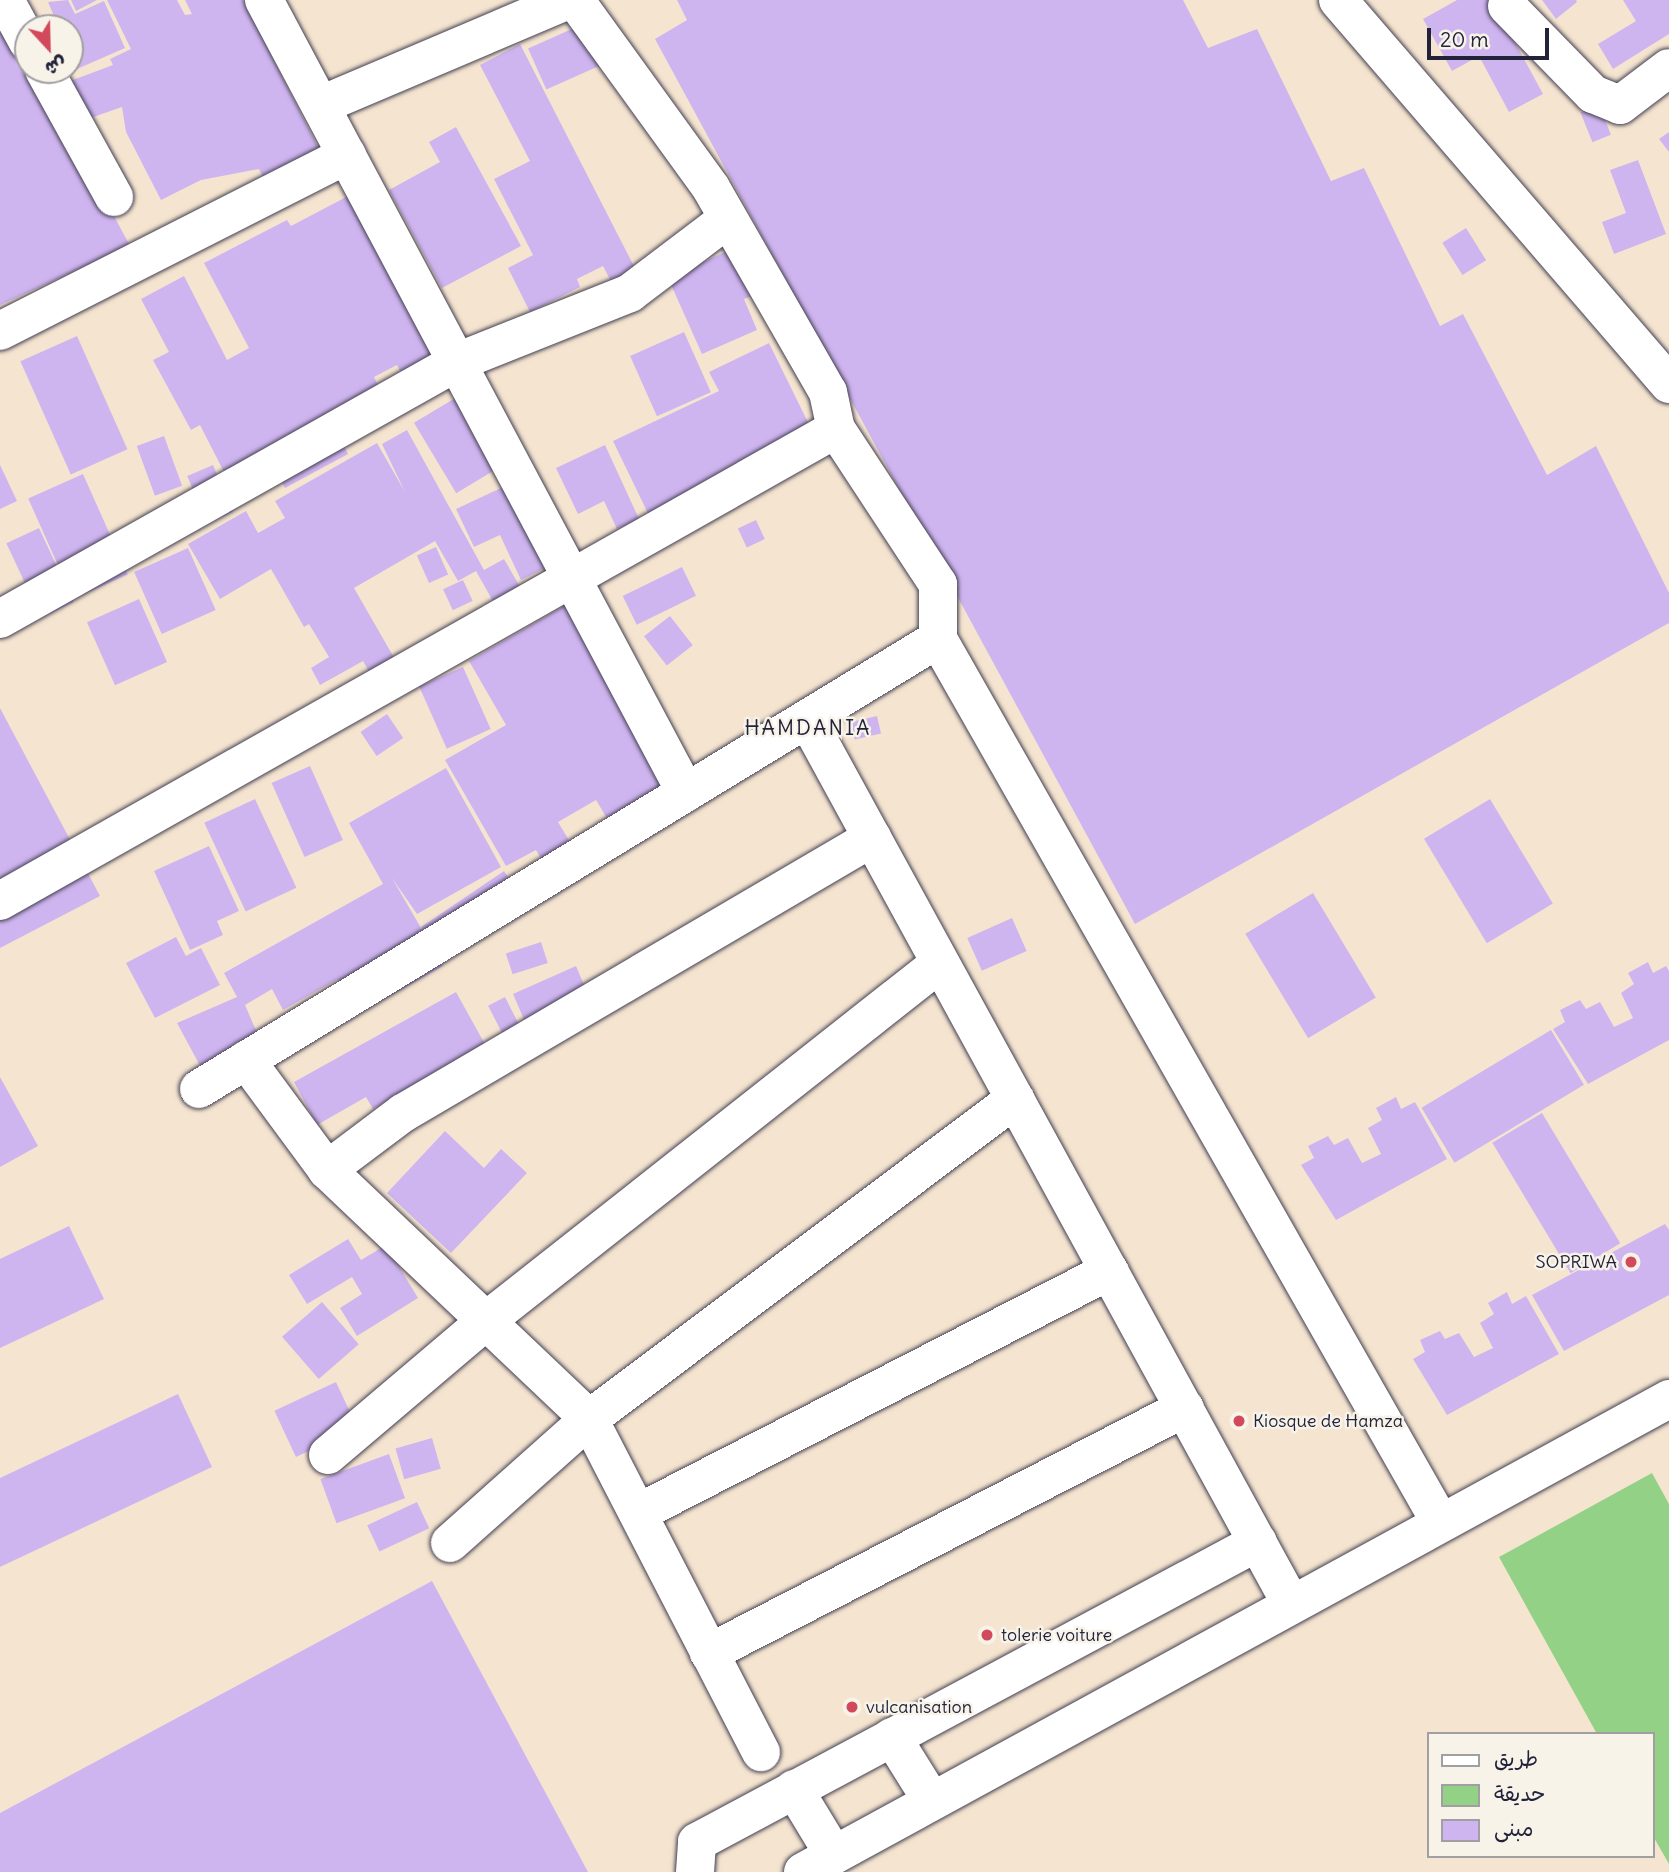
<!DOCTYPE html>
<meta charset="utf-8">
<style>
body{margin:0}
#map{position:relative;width:1669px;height:1872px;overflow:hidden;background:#f5e5d0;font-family:Delius,"Playpen Sans Arabic",sans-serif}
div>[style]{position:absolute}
.green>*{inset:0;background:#93d186}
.building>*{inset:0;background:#cfb5f0;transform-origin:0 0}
.roads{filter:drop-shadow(0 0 2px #423f51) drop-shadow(0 0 2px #423f51)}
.street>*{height:38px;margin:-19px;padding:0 19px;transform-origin:19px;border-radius:19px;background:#fff}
.secondary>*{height:38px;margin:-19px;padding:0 19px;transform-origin:19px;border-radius:19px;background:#fff}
.dots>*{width:19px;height:19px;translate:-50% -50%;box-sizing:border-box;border:4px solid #f7f3e8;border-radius:50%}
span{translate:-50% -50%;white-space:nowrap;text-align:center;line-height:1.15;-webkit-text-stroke:5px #f7f3e8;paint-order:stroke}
.poi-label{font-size:18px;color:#22223b}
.right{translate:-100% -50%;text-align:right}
.left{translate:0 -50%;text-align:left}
.quarter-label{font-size:21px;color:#22223b;letter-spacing:2px}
.legend{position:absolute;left:1427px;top:1732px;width:228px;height:126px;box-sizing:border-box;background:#f7f3e8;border:2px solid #a29fa3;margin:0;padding:9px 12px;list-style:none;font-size:21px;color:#22223b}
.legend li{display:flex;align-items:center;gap:14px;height:35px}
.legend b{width:35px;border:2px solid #a29fa3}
.north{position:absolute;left:14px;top:14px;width:70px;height:70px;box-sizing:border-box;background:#f7f3e8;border:2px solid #a29fa3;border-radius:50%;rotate:158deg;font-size:19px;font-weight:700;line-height:28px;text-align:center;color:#22223b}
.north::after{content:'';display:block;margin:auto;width:24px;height:32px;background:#d1495b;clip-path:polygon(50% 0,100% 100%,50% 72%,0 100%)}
.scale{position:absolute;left:1427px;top:28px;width:122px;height:32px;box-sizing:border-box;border:4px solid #22223b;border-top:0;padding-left:9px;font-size:21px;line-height:24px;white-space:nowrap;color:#22223b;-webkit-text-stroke:5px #f7f3e8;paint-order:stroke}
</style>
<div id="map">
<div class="green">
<div style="clip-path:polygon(1652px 1473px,1669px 1504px,1669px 1864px,1653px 1836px,1653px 1734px,1597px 1734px,1499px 1557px)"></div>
</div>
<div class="building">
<div style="clip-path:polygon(68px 0,75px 14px,104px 1px,125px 48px,77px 69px,70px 52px,70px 28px,59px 28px,48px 2px)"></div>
<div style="clip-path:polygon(71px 0,97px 0,76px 11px)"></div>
<div style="clip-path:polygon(107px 0,177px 0,185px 15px,192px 14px,185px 0,243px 0,320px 151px,264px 179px,259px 169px,201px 180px,161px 200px,126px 132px,122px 107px,76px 123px,62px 84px,113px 65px,110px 59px,131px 49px)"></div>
<div style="clip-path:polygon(677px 0,1183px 0,1208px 48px,1257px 29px,1331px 181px,1364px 168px,1440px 326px,1463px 314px,1547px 475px,1596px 446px,1669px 593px,1669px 623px,1135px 924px,655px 39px,687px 20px)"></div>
<div style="clip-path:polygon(1457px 0,1492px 0,1543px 94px,1509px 112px,1479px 56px,1452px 71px,1423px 19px)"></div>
<div style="clip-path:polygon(1542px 0,1576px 0,1577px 2px,1556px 19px)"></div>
<div style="clip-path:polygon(1623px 0,1669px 0,1669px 34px,1613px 69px,1598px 44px,1636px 21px)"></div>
<div style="clip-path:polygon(0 1px,130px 246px,0 305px)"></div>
<div style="left:592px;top:20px;width:45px;height:70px;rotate:66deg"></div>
<div style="clip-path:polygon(520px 44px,639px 276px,615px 289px,603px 266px,577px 279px,580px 287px,530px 312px,508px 268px,533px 255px,494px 179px,530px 161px,480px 65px)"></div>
<div style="left:1599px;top:105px;width:32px;height:20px;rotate:68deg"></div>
<div style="clip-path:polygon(456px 127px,521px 246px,442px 288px,389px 190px,440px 162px,429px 142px)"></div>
<div style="clip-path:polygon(1669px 132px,1669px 152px,1659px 139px)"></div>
<div style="clip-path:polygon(1638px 160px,1666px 234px,1614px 254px,1602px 222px,1626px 213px,1610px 170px)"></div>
<div style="clip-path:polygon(350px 195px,446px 377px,412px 395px,397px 365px,374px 377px,390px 409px,339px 436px,348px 454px,285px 488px,265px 450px,224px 472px,200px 425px,191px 430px,153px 360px,169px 352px,141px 299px,184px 276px,227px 360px,249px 348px,204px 263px,287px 220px,291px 226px)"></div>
<div style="left:1466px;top:228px;width:38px;height:28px;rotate:58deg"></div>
<div style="clip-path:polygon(734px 248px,755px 295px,744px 299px,757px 330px,702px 354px,668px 278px)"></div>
<div style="left:684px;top:332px;width:66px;height:59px;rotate:66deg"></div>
<div style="left:77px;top:336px;width:124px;height:62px;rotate:66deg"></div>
<div style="clip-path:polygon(769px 343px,825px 457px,658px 534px,613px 441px,719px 391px,709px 372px)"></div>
<div style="left:462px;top:394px;width:82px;height:56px;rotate:59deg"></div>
<div style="clip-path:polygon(407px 430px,484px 570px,504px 559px,526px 597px,499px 612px,476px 571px,458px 581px,435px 541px,354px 588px,400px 668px,375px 682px,363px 661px,320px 685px,311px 668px,329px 657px,309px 624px,304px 627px,271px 569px,220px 599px,188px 544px,246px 511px,258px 533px,285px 518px,275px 501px,377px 443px,405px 492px,382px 444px)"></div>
<div style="left:164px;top:436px;width:53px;height:29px;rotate:70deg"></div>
<div style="clip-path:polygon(605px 445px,639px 519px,617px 529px,604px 501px,578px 514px,556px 468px)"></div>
<div style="clip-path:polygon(0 465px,17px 501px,0 509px)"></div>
<div style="left:213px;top:465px;width:51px;height:28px;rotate:67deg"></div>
<div style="left:83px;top:474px;width:110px;height:60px;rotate:66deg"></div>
<div style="clip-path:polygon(514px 482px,553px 564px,521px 580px,500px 535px,474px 547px,456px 509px)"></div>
<div style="left:756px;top:520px;width:21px;height:20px;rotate:65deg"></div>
<div style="left:39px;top:528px;width:82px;height:36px;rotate:65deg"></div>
<div style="left:436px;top:547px;width:30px;height:21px;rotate:66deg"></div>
<div style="left:188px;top:548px;width:68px;height:59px;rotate:66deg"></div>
<div style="left:682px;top:567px;width:32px;height:66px;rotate:64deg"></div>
<div style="left:463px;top:580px;width:23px;height:22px;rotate:65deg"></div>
<div style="left:139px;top:599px;width:69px;height:57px;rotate:66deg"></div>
<div style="clip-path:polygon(571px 602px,694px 802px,608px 820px,596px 800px,558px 822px,587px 870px,558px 887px,536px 850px,506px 866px,445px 760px,506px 725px,469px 661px)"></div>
<div style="left:670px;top:616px;width:37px;height:33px;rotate:52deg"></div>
<div style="left:463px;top:667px;width:68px;height:48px;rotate:66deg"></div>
<div style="clip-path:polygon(0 708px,100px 896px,0 948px)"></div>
<div style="left:387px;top:714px;width:29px;height:32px;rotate:56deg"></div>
<div style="left:877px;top:716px;width:18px;height:27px;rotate:77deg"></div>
<div style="left:310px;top:766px;width:81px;height:42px;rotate:66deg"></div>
<div style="clip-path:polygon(446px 768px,501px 867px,417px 914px,392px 878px,443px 966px,358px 1014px,338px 979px,283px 1010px,272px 989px,245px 1005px,271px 1065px,213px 1090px,177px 1023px,237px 997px,224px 973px,383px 884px,349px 823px)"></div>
<div style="left:255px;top:799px;width:98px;height:56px;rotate:65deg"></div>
<div style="left:1490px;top:799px;width:122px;height:77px;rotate:59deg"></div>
<div style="clip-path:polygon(209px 846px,239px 911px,217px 921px,223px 935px,190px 950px,154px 871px)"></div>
<div style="left:504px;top:871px;width:30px;height:100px;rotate:56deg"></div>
<div style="left:1313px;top:893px;width:122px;height:79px;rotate:59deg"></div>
<div style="left:1012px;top:918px;width:36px;height:49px;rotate:66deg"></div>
<div style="clip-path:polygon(176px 937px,186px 956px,201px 948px,220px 985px,155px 1018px,126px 963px)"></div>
<div style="left:541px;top:942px;width:22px;height:37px;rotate:72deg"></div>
<div style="clip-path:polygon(1648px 962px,1653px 973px,1666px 966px,1669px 971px,1669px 1040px,1588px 1084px,1553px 1029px,1565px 1022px,1560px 1010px,1580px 1000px,1586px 1009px,1600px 1002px,1614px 1027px,1633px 1018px,1621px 993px,1634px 984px,1628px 973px)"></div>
<div style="clip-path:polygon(576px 966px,598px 1018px,525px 1022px,513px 994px)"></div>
<div style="clip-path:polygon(456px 992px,486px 1046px,373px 1109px,366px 1097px,317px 1125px,294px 1082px)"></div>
<div style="left:505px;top:997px;width:33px;height:19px;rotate:63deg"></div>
<div style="left:1551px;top:1030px;width:64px;height:151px;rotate:59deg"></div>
<div style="clip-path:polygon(0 1077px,38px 1146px,0 1167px)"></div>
<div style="clip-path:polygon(1396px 1097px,1401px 1109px,1415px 1102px,1447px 1159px,1336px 1220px,1301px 1165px,1314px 1158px,1308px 1146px,1328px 1136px,1334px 1145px,1348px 1138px,1362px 1163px,1381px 1154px,1368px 1128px,1382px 1120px,1376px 1108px)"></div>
<div style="left:1542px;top:1113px;width:152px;height:58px;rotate:59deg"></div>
<div style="clip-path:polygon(445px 1131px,484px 1168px,501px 1149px,527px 1173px,451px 1253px,387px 1193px)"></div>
<div style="clip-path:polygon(1665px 1224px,1669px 1230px,1669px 1295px,1564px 1351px,1532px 1295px)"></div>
<div style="clip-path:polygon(69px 1226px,104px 1299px,0 1348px,0 1259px)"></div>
<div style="clip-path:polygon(348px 1239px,361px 1260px,386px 1245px,418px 1298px,357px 1336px,340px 1308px,362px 1294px,352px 1277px,307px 1304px,289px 1275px)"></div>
<div style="clip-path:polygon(1507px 1292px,1512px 1304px,1526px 1296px,1559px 1354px,1447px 1415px,1413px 1359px,1425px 1352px,1420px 1340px,1440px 1331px,1445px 1339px,1459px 1333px,1474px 1357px,1493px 1348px,1480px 1323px,1494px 1314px,1488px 1303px)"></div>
<div style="left:322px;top:1302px;width:56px;height:53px;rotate:49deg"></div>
<div style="left:336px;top:1382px;width:51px;height:68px;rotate:65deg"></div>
<div style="clip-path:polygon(178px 1394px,212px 1467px,0 1567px,0 1478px)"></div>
<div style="left:432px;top:1438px;width:32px;height:38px;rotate:74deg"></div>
<div style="left:389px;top:1454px;width:47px;height:73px;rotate:70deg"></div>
<div style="left:417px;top:1502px;width:29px;height:55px;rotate:65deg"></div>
<div style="clip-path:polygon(432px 1581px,588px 1872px,0 1872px,0 1813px)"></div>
</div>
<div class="roads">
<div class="street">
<div style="left:5px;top:0;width:48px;rotate:61.3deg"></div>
<div style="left:264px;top:0;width:898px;rotate:61.98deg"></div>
<div style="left:575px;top:0;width:232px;rotate:54.1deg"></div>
<div style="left:711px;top:188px;width:235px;rotate:60.2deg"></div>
<div style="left:828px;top:392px;width:38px;rotate:78deg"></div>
<div style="left:836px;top:429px;width:186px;rotate:56.7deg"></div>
<div style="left:938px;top:584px;width:55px;rotate:90deg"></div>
<div style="left:938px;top:639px;width:1016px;rotate:60.38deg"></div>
<div style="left:1338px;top:0;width:507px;rotate:49.24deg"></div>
<div style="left:1507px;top:6px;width:123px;rotate:45.7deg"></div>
<div style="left:1593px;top:94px;width:29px;rotate:22deg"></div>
<div style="left:1620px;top:105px;width:61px;rotate:-37.1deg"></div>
<div style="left:44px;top:70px;width:145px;rotate:61.1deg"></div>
<div style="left:321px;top:105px;width:268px;rotate:-23deg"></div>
<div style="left:0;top:331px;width:389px;rotate:-26.9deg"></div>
<div style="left:0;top:619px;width:524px;rotate:-29.35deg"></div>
<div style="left:457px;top:362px;width:186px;rotate:-21.7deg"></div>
<div style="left:630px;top:293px;width:121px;rotate:-37.2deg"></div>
<div style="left:807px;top:719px;width:1006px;rotate:61.32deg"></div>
<div style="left:0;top:901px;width:960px;rotate:-29.45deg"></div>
<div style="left:246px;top:1060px;width:137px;rotate:53.6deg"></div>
<div style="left:327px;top:1170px;width:361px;rotate:43.5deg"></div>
<div style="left:589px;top:1419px;width:375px;rotate:62.7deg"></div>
<div style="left:199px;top:1089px;width:865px;rotate:-31.34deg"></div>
<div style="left:327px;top:1170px;width:95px;rotate:-36.9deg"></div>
<div style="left:403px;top:1113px;width:544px;rotate:-30.39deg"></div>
<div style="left:328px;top:1455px;width:207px;rotate:-40.3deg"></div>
<div style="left:486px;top:1321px;width:578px;rotate:-38.26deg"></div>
<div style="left:638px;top:1513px;width:530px;rotate:-27.19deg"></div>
<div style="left:450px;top:1543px;width:186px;rotate:-41.7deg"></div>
<div style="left:589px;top:1419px;width:533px;rotate:-36.91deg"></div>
<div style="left:709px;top:1653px;width:535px;rotate:-27.24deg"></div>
<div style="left:892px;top:1737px;width:75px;rotate:58deg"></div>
<div style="left:794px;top:1789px;width:77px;rotate:58.8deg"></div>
<div style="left:695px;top:1872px;width:30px;rotate:-86deg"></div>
<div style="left:697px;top:1842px;width:636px;rotate:-28.14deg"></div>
</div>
<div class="secondary">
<div style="left:803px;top:1872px;width:987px;rotate:-28.64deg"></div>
</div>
</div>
<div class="dots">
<div style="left:1631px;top:1262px;background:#d1495b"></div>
<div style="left:1239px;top:1421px;background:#d1495b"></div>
<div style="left:987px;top:1635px;background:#d1495b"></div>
<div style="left:852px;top:1707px;background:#d1495b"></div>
</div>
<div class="poi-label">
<span class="right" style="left:1617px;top:1262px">SOPRIWA</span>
<span class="left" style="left:1253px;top:1421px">Kiosque de Hamza</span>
<span class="left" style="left:1001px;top:1635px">tolerie voiture</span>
<span class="left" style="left:866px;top:1707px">vulcanisation</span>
</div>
<div class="quarter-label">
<span style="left:808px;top:728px">HAMDANIA</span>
</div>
<ul class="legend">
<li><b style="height:9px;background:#fff"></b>طريق</li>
<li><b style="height:19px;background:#93d186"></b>حديقة</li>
<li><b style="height:19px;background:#cfb5f0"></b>مبنى</li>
</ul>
<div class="north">ش</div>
<div class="scale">20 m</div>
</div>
